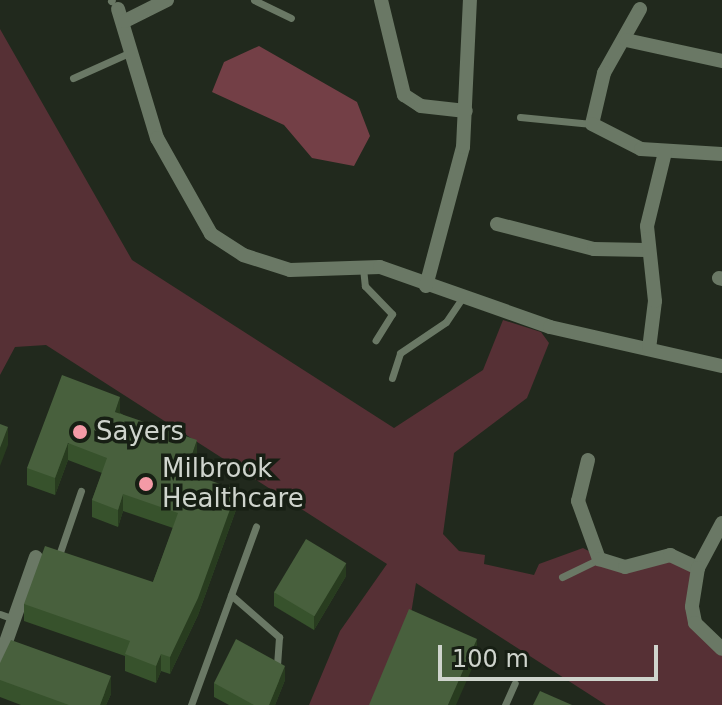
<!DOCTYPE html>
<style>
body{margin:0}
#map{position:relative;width:722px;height:705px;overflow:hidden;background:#21291d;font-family:"DejaVu Sans",sans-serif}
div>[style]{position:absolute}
.green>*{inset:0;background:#563035}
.forest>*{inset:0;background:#733f46}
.service>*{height:7px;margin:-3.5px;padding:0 3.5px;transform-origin:3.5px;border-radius:3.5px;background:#6a7865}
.minor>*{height:14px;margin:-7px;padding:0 7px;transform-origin:7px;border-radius:7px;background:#6a7865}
.wall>*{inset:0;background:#37522c}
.shaded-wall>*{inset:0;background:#283c1f}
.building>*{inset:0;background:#48603d;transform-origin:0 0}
.dots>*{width:22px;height:22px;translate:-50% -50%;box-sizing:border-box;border:4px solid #171f14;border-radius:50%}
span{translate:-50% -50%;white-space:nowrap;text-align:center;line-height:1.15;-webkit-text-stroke:7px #171f14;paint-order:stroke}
.poi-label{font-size:26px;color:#cfd4cd}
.left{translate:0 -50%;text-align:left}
.scale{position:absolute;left:438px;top:645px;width:220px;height:36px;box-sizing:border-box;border:4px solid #cfd4cd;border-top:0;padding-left:10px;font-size:24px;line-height:28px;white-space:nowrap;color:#cfd4cd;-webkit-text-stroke:6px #171f14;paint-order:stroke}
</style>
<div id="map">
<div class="green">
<div style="clip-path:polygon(0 29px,132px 260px,394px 428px,483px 370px,503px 320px,541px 332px,549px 343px,527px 398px,454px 453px,443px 534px,459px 551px,485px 555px,484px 564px,534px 575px,539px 564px,583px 548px,611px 563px,655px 556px,698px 568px,692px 607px,722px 649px,722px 705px,606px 705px,416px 583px,409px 626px,377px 705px,309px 705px,340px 631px,387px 564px,46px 345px,15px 347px,0 375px)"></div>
</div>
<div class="forest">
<div style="clip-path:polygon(259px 46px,357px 102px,370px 136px,354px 166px,312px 158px,284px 125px,212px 92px,224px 62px)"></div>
</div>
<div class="service">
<div style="left:254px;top:0;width:41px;rotate:25.9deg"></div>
<div style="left:111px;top:1px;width:1px;rotate:-45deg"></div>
<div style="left:73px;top:78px;width:66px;rotate:-24.2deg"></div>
<div style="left:520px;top:117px;width:72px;rotate:5.6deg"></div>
<div style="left:363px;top:268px;width:18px;rotate:84deg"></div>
<div style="left:365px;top:286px;width:39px;rotate:46deg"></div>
<div style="left:392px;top:314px;width:31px;rotate:122deg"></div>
<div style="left:392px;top:378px;width:26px;rotate:-72deg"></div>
<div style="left:400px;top:353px;width:55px;rotate:-34deg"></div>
<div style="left:446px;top:322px;width:30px;rotate:-56deg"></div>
<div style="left:58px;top:558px;width:71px;rotate:-71.1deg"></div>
<div style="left:562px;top:577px;width:41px;rotate:-25.9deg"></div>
<div style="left:231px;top:595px;width:64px;rotate:41.2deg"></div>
<div style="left:279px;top:637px;width:29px;rotate:94deg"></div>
<div style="left:0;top:614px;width:15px;rotate:20deg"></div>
<div style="left:191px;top:705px;width:190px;rotate:-70deg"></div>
<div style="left:505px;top:705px;width:24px;rotate:-66deg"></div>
</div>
<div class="minor">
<div style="left:381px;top:0;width:98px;rotate:76.4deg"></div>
<div style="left:404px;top:95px;width:20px;rotate:33deg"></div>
<div style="left:421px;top:106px;width:45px;rotate:6.3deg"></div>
<div style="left:118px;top:9px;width:135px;rotate:73.2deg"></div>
<div style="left:157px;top:138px;width:110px;rotate:60.6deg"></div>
<div style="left:211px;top:234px;width:38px;rotate:33deg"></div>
<div style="left:243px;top:255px;width:49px;rotate:17.7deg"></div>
<div style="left:290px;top:270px;width:90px;rotate:-1.9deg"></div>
<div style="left:380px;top:267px;width:180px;rotate:19.4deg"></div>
<div style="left:550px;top:327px;width:176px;rotate:12.8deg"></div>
<div style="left:640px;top:9px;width:73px;rotate:119.4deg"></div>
<div style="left:604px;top:73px;width:52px;rotate:103.2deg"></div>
<div style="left:592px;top:124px;width:55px;rotate:27deg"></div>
<div style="left:641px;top:149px;width:81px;rotate:3.5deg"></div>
<div style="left:125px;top:21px;width:47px;rotate:-26.6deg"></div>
<div style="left:626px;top:40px;width:98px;rotate:12.3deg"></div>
<div style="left:497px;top:224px;width:100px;rotate:14.5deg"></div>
<div style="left:594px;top:249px;width:52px;rotate:1.1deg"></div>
<div style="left:719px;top:278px;width:3px;rotate:18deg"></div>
<div style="left:426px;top:286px;width:144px;rotate:-75.1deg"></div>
<div style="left:463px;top:147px;width:147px;rotate:-87.3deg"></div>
<div style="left:649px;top:349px;width:48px;rotate:-82.9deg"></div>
<div style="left:655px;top:301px;width:75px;rotate:-96.1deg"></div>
<div style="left:647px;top:226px;width:76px;rotate:-76.3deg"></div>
<div style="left:588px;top:460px;width:42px;rotate:103.7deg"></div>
<div style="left:578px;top:501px;width:62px;rotate:70.1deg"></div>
<div style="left:599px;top:559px;width:27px;rotate:17deg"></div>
<div style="left:625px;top:567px;width:47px;rotate:-14.9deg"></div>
<div style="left:670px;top:555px;width:31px;rotate:25deg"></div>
<div style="left:722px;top:523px;width:51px;rotate:118.1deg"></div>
<div style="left:698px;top:568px;width:39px;rotate:99deg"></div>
<div style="left:692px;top:607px;width:16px;rotate:79deg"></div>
<div style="left:695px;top:623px;width:37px;rotate:44deg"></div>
<div style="left:0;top:659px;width:108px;rotate:-70.6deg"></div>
</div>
<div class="wall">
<div style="clip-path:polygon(120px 413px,197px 457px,191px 474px,237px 507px,198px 615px,170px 674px,161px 671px,156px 683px,125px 671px,125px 656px,24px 621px,24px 604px,153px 582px,173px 528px,123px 511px,118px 527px,92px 517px,92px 500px,102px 473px,68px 460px,55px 495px,27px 485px,27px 468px)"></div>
<div style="clip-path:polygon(346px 576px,314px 630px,274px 606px,274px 592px)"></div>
<div style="clip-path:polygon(0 663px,111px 694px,106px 705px,21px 705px,0 697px)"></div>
<div style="clip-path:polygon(285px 680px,275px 705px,229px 705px,214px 697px,214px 683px)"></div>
</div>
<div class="shaded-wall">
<div style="clip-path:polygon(120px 397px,120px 414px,115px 412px)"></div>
<div style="clip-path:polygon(8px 427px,8px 445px,0 466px,0 448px)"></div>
<div style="clip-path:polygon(197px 440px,197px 457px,186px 489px,186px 472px)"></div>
<div style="clip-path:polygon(68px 443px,68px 460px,55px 495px,55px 478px)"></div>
<div style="clip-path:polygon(237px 490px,237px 507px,198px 615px,170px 674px,170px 657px)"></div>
<div style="clip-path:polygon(123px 494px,123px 511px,118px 527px,118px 510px)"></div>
<div style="clip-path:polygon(346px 563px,346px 576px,314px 630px,314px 616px)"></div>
<div style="clip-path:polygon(477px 639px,477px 657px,456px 705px,448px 705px)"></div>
<div style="clip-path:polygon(161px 654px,161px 671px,156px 683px,156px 666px)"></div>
<div style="clip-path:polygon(285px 666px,285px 680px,275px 705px,269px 705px)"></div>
<div style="clip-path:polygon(111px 676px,111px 694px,106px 705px,100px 705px)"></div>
</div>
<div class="building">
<div style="clip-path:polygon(62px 375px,120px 397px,115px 412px,197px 440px,186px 472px,237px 490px,198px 598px,170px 657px,161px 654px,156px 666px,125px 654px,130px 641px,24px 604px,45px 546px,153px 582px,178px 513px,123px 494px,118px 510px,92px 500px,107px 458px,68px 443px,55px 478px,27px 468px)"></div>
<div style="clip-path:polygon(0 424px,8px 427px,0 448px)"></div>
<div style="left:306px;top:539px;width:47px;height:62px;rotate:31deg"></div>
<div style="clip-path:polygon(409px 609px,477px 639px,448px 705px,369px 705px)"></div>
<div style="clip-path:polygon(236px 639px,285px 666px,269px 705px,254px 705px,214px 683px)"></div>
<div style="clip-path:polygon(11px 640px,111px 676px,100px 705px,69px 705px,0 680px,0 663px)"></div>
<div style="clip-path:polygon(540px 691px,572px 705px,533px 705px)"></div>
</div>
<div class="dots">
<div style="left:80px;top:432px;background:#f49aa6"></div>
<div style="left:146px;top:484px;background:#f49aa6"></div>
</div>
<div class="poi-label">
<span class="left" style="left:96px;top:432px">Sayers</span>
<span class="left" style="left:162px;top:484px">Milbrook<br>Healthcare</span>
</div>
<div class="scale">100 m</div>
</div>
